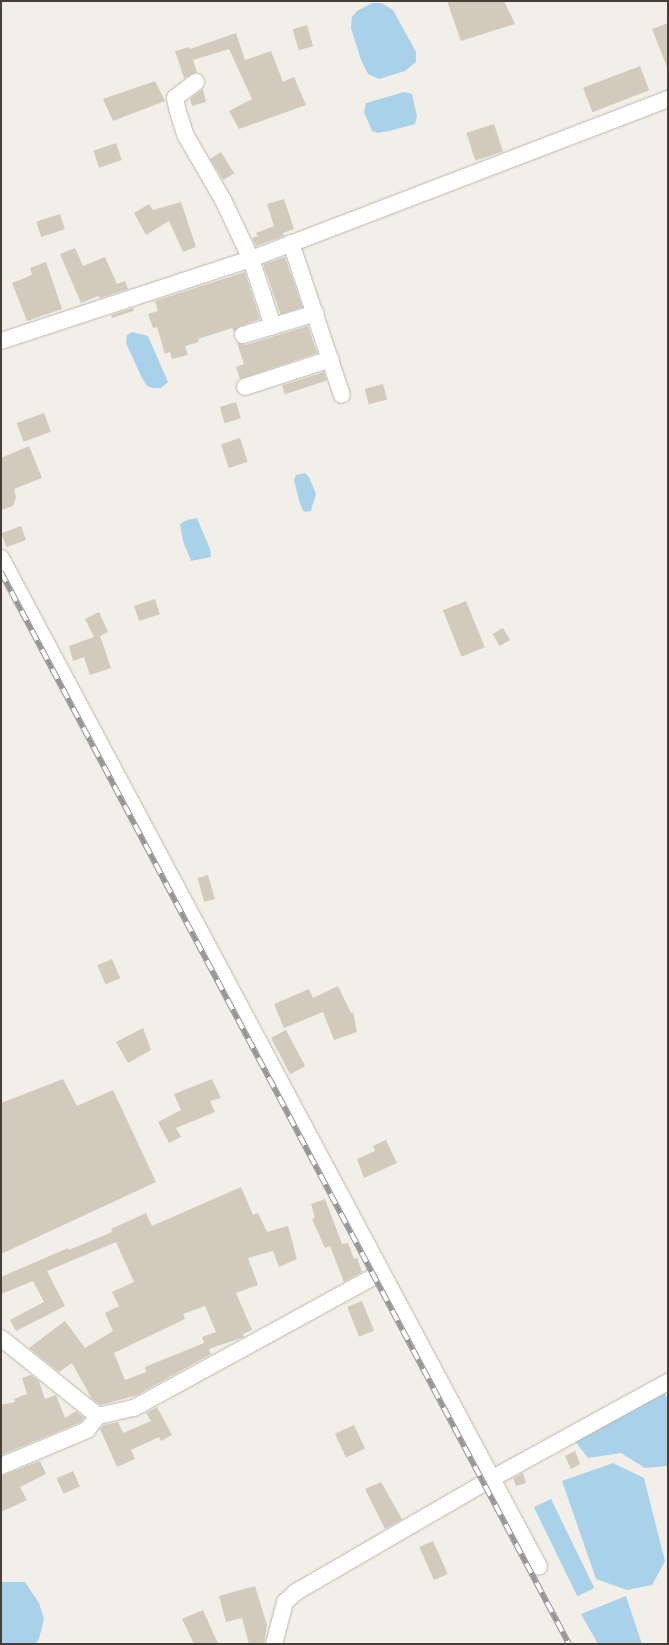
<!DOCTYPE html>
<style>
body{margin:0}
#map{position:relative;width:669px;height:1645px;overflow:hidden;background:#f2efe8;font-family:"DejaVu Sans",sans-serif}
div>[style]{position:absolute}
.water>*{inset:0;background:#a9d2ea;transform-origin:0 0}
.building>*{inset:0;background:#d3cabe;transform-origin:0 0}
.roads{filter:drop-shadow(0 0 1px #bdb6ab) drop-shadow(0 0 1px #bdb6ab)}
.minor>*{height:16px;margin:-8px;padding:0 8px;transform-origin:8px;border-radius:8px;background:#fff}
.rail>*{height:5.5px;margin-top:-2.75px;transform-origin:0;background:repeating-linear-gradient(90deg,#fff 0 11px,#969696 0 22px);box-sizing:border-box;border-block:1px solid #969696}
span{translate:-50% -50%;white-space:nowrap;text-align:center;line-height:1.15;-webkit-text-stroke:4px #fff;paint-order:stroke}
.frame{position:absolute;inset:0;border:2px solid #453f37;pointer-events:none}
</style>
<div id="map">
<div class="water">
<div style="clip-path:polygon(372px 3px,381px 3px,393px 10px,416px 52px,416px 62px,405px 71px,379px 79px,368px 74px,361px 60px,351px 28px,352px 17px,357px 11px)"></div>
<div style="clip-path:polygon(404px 92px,412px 94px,417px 116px,415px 124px,389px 131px,378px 133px,372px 131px,364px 112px,366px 103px)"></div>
<div style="clip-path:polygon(132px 332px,148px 336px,168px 382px,161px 388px,152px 388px,147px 386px,141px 376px,126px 343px,127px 335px)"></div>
<div style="clip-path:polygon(305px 473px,309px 477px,316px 494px,311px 511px,306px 512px,303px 511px,299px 500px,294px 480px,296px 475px)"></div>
<div style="clip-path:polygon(197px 518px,210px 549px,211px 557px,191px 561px,183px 541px,180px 524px,187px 520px)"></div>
<div style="clip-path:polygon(664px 1390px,668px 1402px,668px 1466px,645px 1468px,621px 1453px,588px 1458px,575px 1441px)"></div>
<div style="clip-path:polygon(613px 1463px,644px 1478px,665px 1561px,652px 1585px,627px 1590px,596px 1579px,562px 1481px)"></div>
<div style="left:551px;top:1499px;width:99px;height:19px;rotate:64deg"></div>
<div style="clip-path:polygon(1px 1582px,25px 1582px,39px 1603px,44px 1619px,39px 1639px,35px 1644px,1px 1644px)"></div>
<div style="clip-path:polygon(626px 1596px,642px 1644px,598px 1644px,581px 1614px)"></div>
</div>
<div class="building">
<div style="clip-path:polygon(447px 1px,504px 1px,515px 24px,461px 41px)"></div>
<div style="clip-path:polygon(668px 23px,668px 67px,667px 67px,652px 29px)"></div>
<div style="left:307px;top:25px;width:22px;height:15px;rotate:74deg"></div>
<div style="clip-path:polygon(236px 33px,245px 60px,271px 51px,283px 82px,294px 77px,306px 105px,239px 129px,229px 111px,252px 99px,229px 49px,193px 60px,197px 72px,184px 78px,175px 51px,189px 47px,190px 49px)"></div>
<div style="left:640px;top:66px;width:26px;height:61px;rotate:69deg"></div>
<div style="clip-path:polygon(155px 81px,165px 101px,113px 121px,103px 99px)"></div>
<div style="clip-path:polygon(203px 89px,206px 102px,192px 106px,190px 99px)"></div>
<div style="left:494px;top:124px;width:29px;height:29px;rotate:72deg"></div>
<div style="left:116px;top:143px;width:18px;height:24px;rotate:71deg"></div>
<div style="left:221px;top:152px;width:25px;height:13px;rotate:58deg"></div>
<div style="clip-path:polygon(284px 199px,294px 229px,283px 233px,284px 236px,256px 246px,252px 238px,258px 236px,256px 233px,274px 226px,267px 204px)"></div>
<div style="clip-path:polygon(181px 202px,196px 247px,183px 252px,169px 221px,146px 235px,134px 213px,149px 204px,153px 210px)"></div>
<div style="left:60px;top:214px;width:16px;height:25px;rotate:72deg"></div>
<div style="clip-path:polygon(75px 248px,83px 266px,105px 257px,117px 284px,125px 281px,128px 289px,100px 298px,98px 296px,81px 303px,60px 254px)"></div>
<div style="left:285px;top:257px;width:53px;height:23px;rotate:71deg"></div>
<div style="clip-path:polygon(46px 262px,62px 309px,27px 321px,12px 283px,32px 275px,30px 268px)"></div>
<div style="clip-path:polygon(245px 272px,260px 319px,240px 326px,234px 332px,232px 328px,198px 339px,199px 342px,185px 346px,188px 355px,172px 359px,170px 352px,165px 354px,157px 327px,153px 328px,148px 314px,158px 311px,155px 301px)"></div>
<div style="left:133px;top:308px;width:3px;height:23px;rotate:72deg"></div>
<div style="clip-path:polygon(308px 326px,317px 353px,240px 379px,236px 367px,244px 364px,237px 343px,246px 345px)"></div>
<div style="left:324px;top:372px;width:9px;height:44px;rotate:72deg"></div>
<div style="left:383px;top:384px;width:16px;height:19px;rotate:75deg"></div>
<div style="left:236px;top:402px;width:17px;height:17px;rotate:73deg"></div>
<div style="left:44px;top:413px;width:20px;height:29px;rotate:70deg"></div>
<div style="left:240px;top:438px;width:25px;height:20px;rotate:72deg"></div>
<div style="clip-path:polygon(29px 446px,42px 478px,14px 489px,16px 497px,13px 506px,1px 510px,1px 458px)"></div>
<div style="left:21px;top:526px;width:15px;height:21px;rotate:70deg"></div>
<div style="left:155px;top:599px;width:16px;height:22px;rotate:72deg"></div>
<div style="left:466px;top:601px;width:50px;height:25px;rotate:68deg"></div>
<div style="clip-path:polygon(99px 612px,108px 632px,100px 636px,111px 668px,90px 675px,84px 657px,73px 661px,69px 646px,94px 637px,85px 619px)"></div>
<div style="left:503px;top:628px;width:14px;height:12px;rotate:60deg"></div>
<div style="left:208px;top:875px;width:25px;height:11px;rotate:74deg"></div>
<div style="left:112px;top:959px;width:21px;height:16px;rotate:67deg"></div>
<div style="clip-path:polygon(338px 986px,351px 1013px,353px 1012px,357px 1032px,334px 1040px,323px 1012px,284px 1028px,274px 1004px,309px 989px,313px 998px)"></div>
<div style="clip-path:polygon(143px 1028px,151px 1050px,128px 1063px,116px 1042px)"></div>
<div style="left:286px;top:1030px;width:41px;height:17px;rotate:62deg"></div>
<div style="clip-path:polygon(63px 1079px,77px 1106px,113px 1090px,156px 1182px,1px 1254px,1px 1103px)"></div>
<div style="clip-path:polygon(212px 1079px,221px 1098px,210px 1101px,215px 1112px,176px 1128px,181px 1137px,169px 1143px,158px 1122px,181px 1110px,174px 1094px)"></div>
<div style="clip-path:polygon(386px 1140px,397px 1163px,364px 1178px,357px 1159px,375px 1151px,373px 1146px)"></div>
<div style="clip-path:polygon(evenodd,241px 1187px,253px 1215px,258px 1213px,267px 1232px,288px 1226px,297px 1259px,279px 1267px,273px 1251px,248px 1258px,258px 1285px,236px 1293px,252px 1330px,243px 1334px,244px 1337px,209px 1349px,211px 1354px,137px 1395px,101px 1405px,92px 1399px,72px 1363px,59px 1372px,29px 1348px,65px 1321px,85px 1348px,113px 1331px,105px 1313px,119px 1306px,112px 1292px,134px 1282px,116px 1242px,47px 1271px,65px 1306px,16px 1331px,10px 1320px,44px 1302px,33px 1281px,1px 1294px,1px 1277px,68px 1248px,69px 1250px,112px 1232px,111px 1229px,146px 1213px,152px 1226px,241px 1187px,205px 1306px,216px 1332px,202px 1337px,204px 1343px,145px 1367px,146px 1372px,125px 1380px,114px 1353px,185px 1319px,183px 1314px,205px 1306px)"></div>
<div style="clip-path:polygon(325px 1199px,342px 1244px,348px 1243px,354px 1259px,357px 1258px,362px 1272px,344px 1282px,330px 1246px,325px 1248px,312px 1219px,315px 1218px,311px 1204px)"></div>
<div style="left:362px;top:1301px;width:32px;height:16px;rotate:68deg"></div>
<div style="clip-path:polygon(31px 1375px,39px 1381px,45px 1399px,56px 1395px,65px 1418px,76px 1411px,84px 1418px,81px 1422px,1px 1455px,1px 1405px,15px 1402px,14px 1399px,27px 1394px,22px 1378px)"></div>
<div style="clip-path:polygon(157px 1407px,172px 1435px,161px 1441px,159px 1437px,131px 1450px,135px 1459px,117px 1467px,100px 1429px,104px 1425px,118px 1422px,123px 1433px,151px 1421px,146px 1413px)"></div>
<div style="left:354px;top:1425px;width:26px;height:21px;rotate:65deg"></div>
<div style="clip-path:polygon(575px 1451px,580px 1464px,571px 1469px,565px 1456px)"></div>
<div style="clip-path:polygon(40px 1461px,46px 1474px,20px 1487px,27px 1500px,1px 1512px,1px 1476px)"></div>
<div style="left:73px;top:1471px;width:17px;height:18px;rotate:66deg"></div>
<div style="clip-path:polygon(523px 1473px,526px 1483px,516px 1486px,513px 1478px)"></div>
<div style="clip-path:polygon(381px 1482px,402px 1519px,385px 1529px,365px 1489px)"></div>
<div style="left:433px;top:1541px;width:36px;height:15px;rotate:66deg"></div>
<div style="clip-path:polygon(255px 1586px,267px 1625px,264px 1644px,249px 1644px,242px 1618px,226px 1622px,219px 1596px)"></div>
<div style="clip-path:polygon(203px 1610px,218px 1644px,194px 1644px,182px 1619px)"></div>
</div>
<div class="roads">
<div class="minor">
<div style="left:196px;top:82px;width:26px;rotate:143deg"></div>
<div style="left:175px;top:98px;width:14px;rotate:78deg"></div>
<div style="left:178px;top:112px;width:25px;rotate:72deg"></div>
<div style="left:186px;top:136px;width:74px;rotate:60deg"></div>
<div style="left:223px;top:200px;width:65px;rotate:64.6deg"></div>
<div style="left:251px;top:259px;width:71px;rotate:71.8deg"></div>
<div style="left:291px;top:243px;width:160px;rotate:71.5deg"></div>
<div style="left:243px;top:335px;width:76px;rotate:-16.8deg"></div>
<div style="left:1px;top:341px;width:263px;rotate:-18.2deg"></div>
<div style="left:251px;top:259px;width:447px;rotate:-21deg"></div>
<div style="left:245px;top:387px;width:90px;rotate:-18deg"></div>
<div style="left:1px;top:558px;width:1143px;rotate:61.93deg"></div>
<div style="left:1px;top:1338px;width:124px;rotate:38.8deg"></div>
<div style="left:98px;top:1416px;width:37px;rotate:-13deg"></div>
<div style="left:134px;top:1408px;width:281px;rotate:-28.7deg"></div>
<div style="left:1px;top:1466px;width:93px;rotate:-22.7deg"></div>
<div style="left:87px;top:1430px;width:18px;rotate:-52deg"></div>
<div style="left:274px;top:1644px;width:43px;rotate:-75.3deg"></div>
<div style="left:285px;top:1602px;width:15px;rotate:-42deg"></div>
<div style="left:296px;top:1592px;width:217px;rotate:-30.1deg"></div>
<div style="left:484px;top:1483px;width:210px;rotate:-28.8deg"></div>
</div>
</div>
<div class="rail">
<div style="left:1px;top:572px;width:1213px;rotate:62.08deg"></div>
</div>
<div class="frame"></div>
</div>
